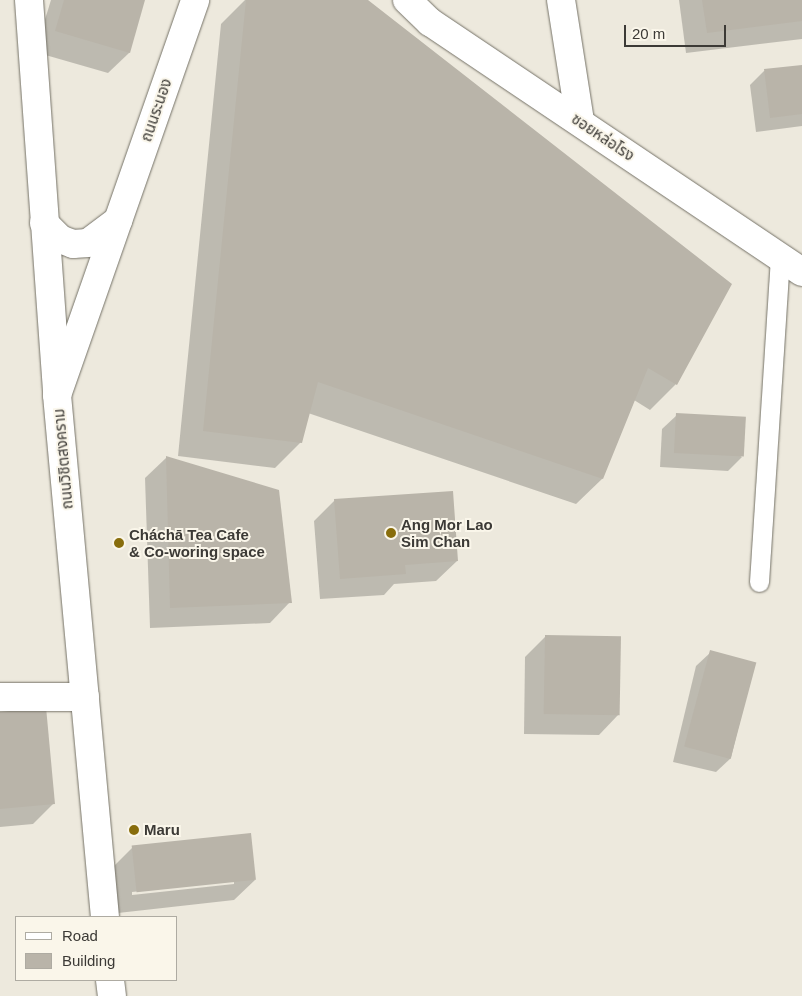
<!DOCTYPE html>
<meta charset="utf-8">
<style>
body{margin:0}
#map{position:relative;width:802px;height:996px;overflow:hidden;background:#ede9dd;font-family:Arial,"Noto Sans Thai",sans-serif}
div>[style]{position:absolute}
.shadow>*{inset:0;background:#0003}
.building>*{inset:0;background:#b9b4a9;transform-origin:0 0}
.roads{filter:drop-shadow(0 0 1px #757267) drop-shadow(0 0 1px #757267)}
.lane>*{height:19px;margin:-9.5px;padding:0 9.5px;transform-origin:9.5px;border-radius:9.5px;background:#fff}
.street>*{height:28px;margin:-14px;padding:0 14px;transform-origin:14px;border-radius:14px;background:#fff}
.secondary>*{height:28px;margin:-14px;padding:0 14px;transform-origin:14px;border-radius:14px;background:#fff}
.dots>*{width:14px;height:14px;translate:-50% -50%;box-sizing:border-box;border:2px solid #faf6ea;border-radius:50%}
span{translate:-50% -50%;white-space:nowrap;text-align:center;line-height:1.15;-webkit-text-stroke:4px #faf6ea;paint-order:stroke}
.street-label{font-size:15px;color:#3c3a36}
.poi-label{font-size:15px;color:#3c3a36;font-weight:700}
.left{translate:0 -50%;text-align:left}
.legend{position:absolute;left:15px;top:916px;width:162px;height:65px;box-sizing:border-box;background:#faf6ea;border:1px solid #aeaba2;margin:0;padding:6px 9px;list-style:none;font-size:15px;color:#3c3a36}
.legend li{display:flex;align-items:center;gap:10px;height:25px}
.legend b{width:25px;border:1px solid #aeaba2}
.scale{position:absolute;left:624px;top:25px;width:102px;height:22px;box-sizing:border-box;border:2px solid #3c3a36;border-top:0;padding-left:6px;font-size:15px;line-height:18px;white-space:nowrap;color:#3c3a36;-webkit-text-stroke:4px #faf6ea;paint-order:stroke}
</style>
<div id="map">
<div class="shadow">
<div style="clip-path:polygon(51px 0,144px 0,129px 53px,108px 73px,35px 52px)"></div>
<div style="clip-path:polygon(245px 0,366px 0,676px 384px,650px 410px,634px 400px,602px 479px,576px 504px,308px 413px,301px 442px,275px 468px,178px 456px,221px 24px)"></div>
<div style="clip-path:polygon(679px 0,802px 0,802px 39px,686px 53px)"></div>
<div style="clip-path:polygon(802px 66px,802px 126px,756px 132px,750px 85px,764px 71px)"></div>
<div style="clip-path:polygon(677px 415px,742px 457px,728px 471px,660px 467px,662px 429px)"></div>
<div style="clip-path:polygon(166px 458px,278px 491px,290px 602px,270px 623px,150px 628px,145px 478px)"></div>
<div style="clip-path:polygon(335px 500px,457px 561px,436px 581px,394px 584px,384px 595px,320px 599px,314px 521px)"></div>
<div style="clip-path:polygon(546px 636px,619px 714px,599px 735px,524px 734px,525px 657px)"></div>
<div style="clip-path:polygon(711px 652px,754px 663px,731px 758px,716px 772px,673px 762px,696px 666px)"></div>
<div style="clip-path:polygon(0 713px,54px 803px,33px 824px,0 827px)"></div>
<div style="clip-path:polygon(evenodd,133px 847px,255px 880px,234px 900px,118px 913px,112px 868px,133px 847px,234px 881px,234px 884px,132px 895px,132px 892px,234px 881px)"></div>
</div>
<div class="building">
<div style="clip-path:polygon(64px 0,145px 0,130px 53px,55px 31px)"></div>
<div style="clip-path:polygon(246px 0,368px 0,732px 284px,677px 385px,648px 368px,603px 479px,318px 382px,302px 443px,203px 431px)"></div>
<div style="clip-path:polygon(702px 0,802px 0,802px 21px,707px 33px)"></div>
<div style="clip-path:polygon(802px 65px,802px 114px,770px 118px,764px 69px)"></div>
<div style="left:676px;top:413px;width:70px;height:40px;rotate:3deg"></div>
<div style="clip-path:polygon(166px 456px,279px 490px,292px 603px,170px 608px)"></div>
<div style="clip-path:polygon(453px 491px,458px 561px,405px 565px,406px 574px,340px 579px,334px 499px)"></div>
<div style="left:545px;top:635px;width:76px;height:79px;rotate:1deg"></div>
<div style="left:710px;top:650px;width:48px;height:100px;rotate:15deg"></div>
<div style="clip-path:polygon(46px 707px,55px 804px,0 809px,0 712px)"></div>
<div style="left:251px;top:833px;width:47px;height:120px;rotate:84deg"></div>
</div>
<div class="roads">
<div class="lane">
<div style="left:759px;top:582px;width:327px;rotate:-86.3deg"></div>
</div>
<div class="street">
<div style="left:407px;top:0;width:32px;rotate:44deg"></div>
<div style="left:430px;top:22px;width:448px;rotate:33.9deg"></div>
<div style="left:561px;top:0;width:123px;rotate:81.1deg"></div>
<div style="left:44px;top:223px;width:23px;rotate:45deg"></div>
<div style="left:60px;top:239px;width:14px;rotate:21deg"></div>
<div style="left:73px;top:244px;width:15px;rotate:-4deg"></div>
<div style="left:88px;top:243px;width:38px;rotate:-37deg"></div>
<div style="left:57px;top:395px;width:418px;rotate:-70.7deg"></div>
<div style="left:0;top:697px;width:85px"></div>
</div>
<div class="secondary">
<div style="left:29px;top:0;width:396px;rotate:85.9deg"></div>
<div style="left:57px;top:395px;width:524px;rotate:84.75deg"></div>
<div style="left:110px;top:980px;width:16px;rotate:83deg"></div>
</div>
</div>
<div class="dots">
<div style="left:391px;top:533px;background:#886d0c"></div>
<div style="left:119px;top:543px;background:#886d0c"></div>
<div style="left:134px;top:830px;background:#886d0c"></div>
</div>
<div class="street-label">
<span style="left:156px;top:110px;rotate:-71deg">ถนนระนอง</span>
<span style="left:603px;top:137px;rotate:34deg">ซอยหล่อโรง</span>
<span style="left:63px;top:459px;rotate:-95deg">ถนนวิชิตสงคราม</span>
</div>
<div class="poi-label">
<span class="left" style="left:401px;top:533px">Ang Mor Lao<br>Sim Chan</span>
<span class="left" style="left:129px;top:543px">Cháchā Tea Cafe<br>&amp; Co-woring space</span>
<span class="left" style="left:144px;top:830px">Maru</span>
</div>
<ul class="legend">
<li><b style="height:6px;background:#fff"></b>Road</li>
<li><b style="height:14px;background:#b9b4a9"></b>Building</li>
</ul>
<div class="scale">20 m</div>
</div>
